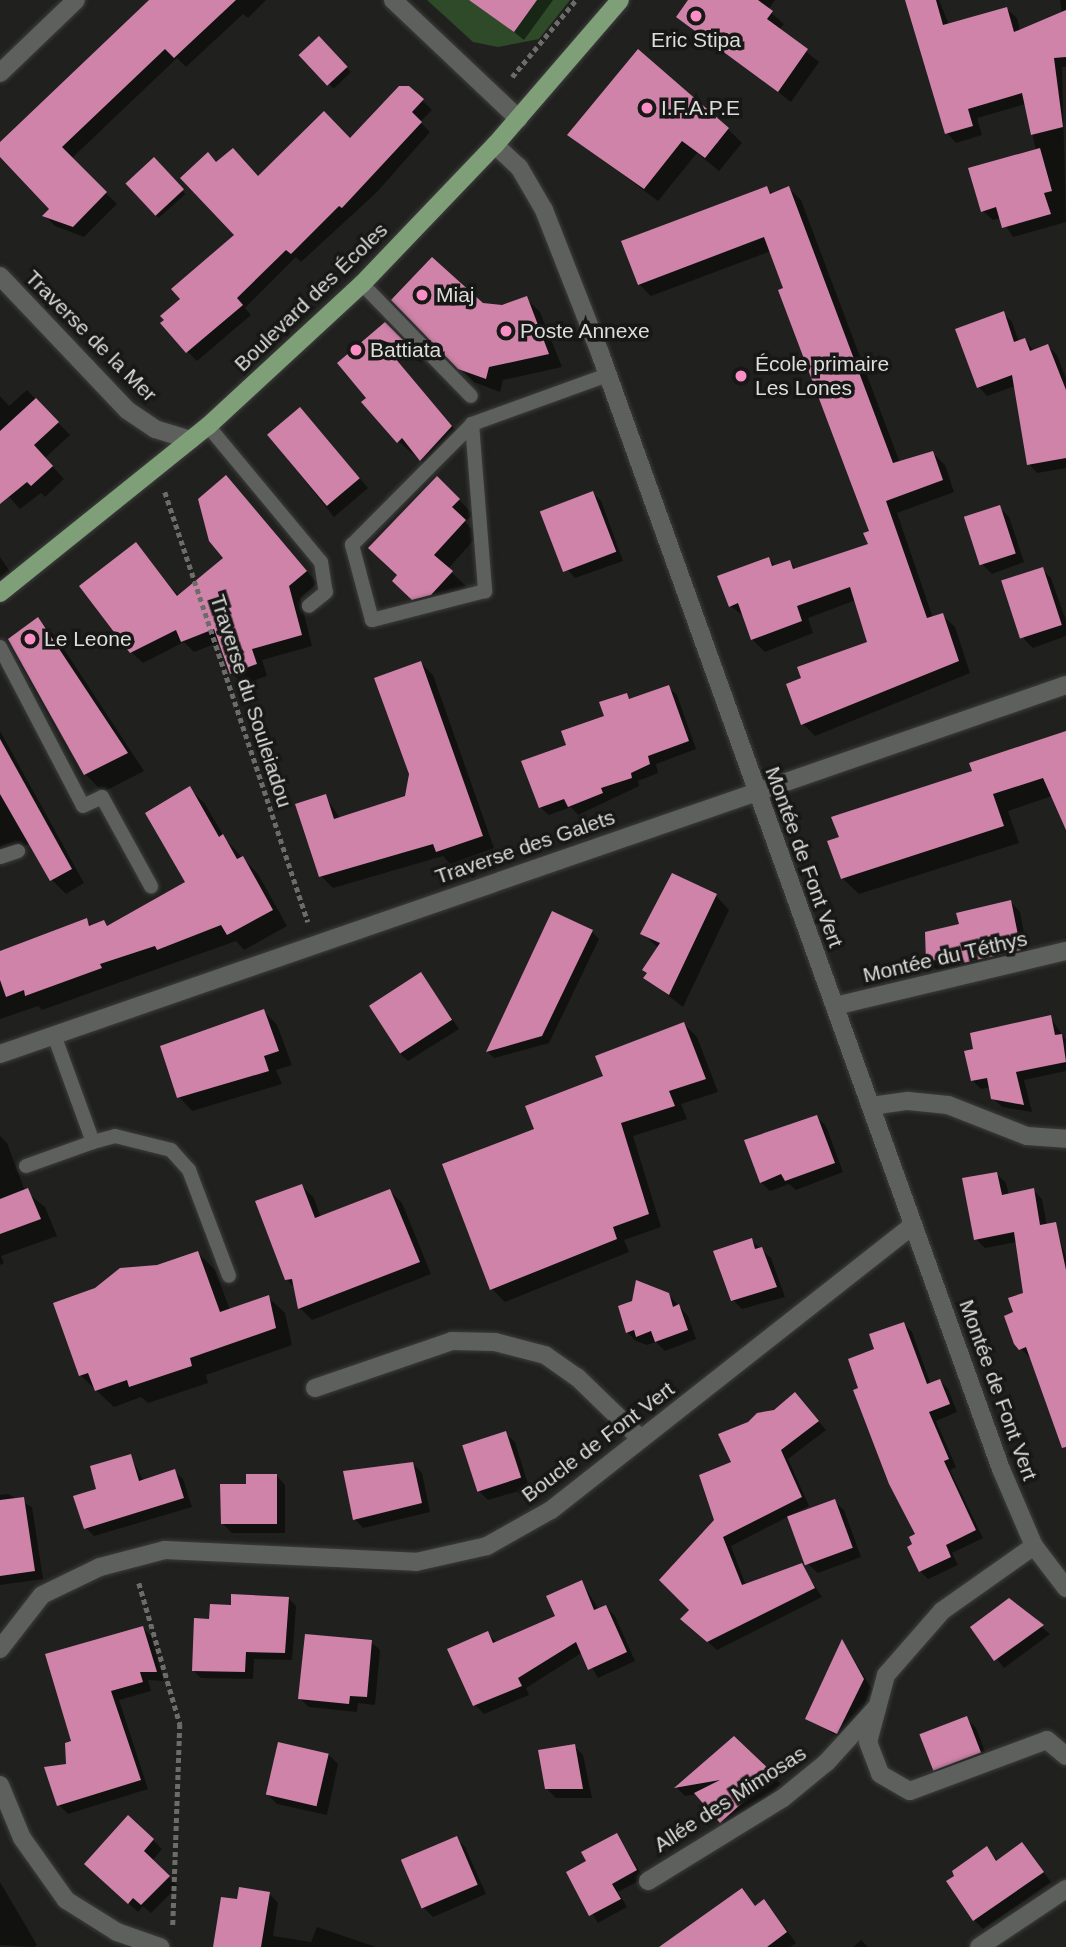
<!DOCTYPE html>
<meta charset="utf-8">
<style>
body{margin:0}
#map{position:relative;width:1066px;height:1947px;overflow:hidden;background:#20211f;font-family:Helvetica,sans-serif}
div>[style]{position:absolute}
.green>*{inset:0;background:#2e4a28}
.shadow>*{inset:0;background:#0007;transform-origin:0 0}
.building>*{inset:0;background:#cf83a8;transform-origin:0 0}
.path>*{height:4.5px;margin-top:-2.25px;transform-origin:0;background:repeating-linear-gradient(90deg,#6c6d6b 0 5px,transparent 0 8.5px)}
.roads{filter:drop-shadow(0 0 2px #3c3d3c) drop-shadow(0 0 2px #3c3d3c)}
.lane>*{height:14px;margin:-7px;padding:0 7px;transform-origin:7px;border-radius:7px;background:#5e605e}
.street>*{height:18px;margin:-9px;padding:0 9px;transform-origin:9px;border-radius:9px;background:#5e605e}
.secondary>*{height:18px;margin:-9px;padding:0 9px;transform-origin:9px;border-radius:9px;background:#5e605e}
.primary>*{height:18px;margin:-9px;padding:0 9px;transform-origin:9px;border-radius:9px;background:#7f9f78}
.dots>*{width:19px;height:19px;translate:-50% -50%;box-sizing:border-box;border:4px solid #171816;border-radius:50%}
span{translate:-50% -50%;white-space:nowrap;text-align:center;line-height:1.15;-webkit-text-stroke:7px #171816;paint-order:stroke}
.poi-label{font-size:21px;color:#dcdddc}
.left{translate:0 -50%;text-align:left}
.street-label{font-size:21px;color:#dcdddc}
</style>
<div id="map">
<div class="green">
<div style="clip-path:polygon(427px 0,570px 0,539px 39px,498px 47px,473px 42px)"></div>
</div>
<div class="shadow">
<div style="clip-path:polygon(151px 0,266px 0,248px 18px,243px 14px,186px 67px,177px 58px,71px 159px,117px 204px,84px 237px,55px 226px,45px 216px,51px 209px,0 155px,0 145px)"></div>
<div style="clip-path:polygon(497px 0,553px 0,524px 40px,489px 12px)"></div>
<div style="clip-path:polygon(691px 0,775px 0,768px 10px,784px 24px,779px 30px,819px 62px,791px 102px,679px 16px)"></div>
<div style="clip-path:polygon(913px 0,939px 0,949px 25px,1007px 9px,1017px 18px,1020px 31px,1062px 14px,1060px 0,1066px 0,1066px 67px,1062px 67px,1066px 222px,1013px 237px,1001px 218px,993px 220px,983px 211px,1036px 151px,1026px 104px,977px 118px,982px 135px,956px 143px,947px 133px)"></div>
<div style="left:319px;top:39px;width:46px;height:24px;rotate:46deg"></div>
<div style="clip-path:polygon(409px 88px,432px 110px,420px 122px,430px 132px,377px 192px,301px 262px,296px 257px,245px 308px,251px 315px,197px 361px,188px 352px,182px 299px,236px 235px,217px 163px,258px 178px,350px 140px)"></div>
<div style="clip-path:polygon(728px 129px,742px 143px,719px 171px,697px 153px,658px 201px,570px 135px)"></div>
<div style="left:154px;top:159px;width:47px;height:36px;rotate:48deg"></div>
<div style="clip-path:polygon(766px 188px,773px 194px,789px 188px,801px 200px,900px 463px,933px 453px,945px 465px,954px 492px,897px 513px,933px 618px,942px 615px,955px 627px,970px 673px,815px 736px,803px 724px,869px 643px,856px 600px,808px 618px,813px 633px,765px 652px,753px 640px,745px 617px,730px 606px,769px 559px,776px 566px,790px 562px,797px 570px,870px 545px,871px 532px,771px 251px,651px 296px,639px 284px)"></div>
<div style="clip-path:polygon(526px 298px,540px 312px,562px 367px,503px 380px,500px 392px,474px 382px,393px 300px,502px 307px)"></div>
<div style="clip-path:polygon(1003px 313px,1012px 322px,1019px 342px,1025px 340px,1034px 351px,1048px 346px,1057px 355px,1066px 379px,1066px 468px,1037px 473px,1029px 464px,1015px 386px,987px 396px,979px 387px)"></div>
<div style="clip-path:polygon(385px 324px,424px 363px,388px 350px,464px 440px,435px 473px,398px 441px,340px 363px)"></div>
<div style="clip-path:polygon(27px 390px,70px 435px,45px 458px,64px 479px,45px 497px,41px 493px,20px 509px,0 487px,0 396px,9px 406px)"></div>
<div style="clip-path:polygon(309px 418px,368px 488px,334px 517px,268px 435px)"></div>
<div style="clip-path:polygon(437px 478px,473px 514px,465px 522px,478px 535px,448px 569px,466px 586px,445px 608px,428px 613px,408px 595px,399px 575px)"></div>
<div style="clip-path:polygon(237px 489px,317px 583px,300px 598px,312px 646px,262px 660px,267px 676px,243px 684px,232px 673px,220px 642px,194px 652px,184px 642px,143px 663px,131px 652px,136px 544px,179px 597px,226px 558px)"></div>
<div style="clip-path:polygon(593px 493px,601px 501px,623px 561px,575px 578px,567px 569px,541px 511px)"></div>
<div style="clip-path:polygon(999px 507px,1009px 517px,1024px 562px,992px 574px,983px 565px)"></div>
<div style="clip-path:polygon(0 557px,11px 573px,0 581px)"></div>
<div style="clip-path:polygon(1042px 569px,1051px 578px,1066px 621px,1066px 636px,1033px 648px,1024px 639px)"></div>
<div style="clip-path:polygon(38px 620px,56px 637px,144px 771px,103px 792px,85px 774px)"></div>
<div style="clip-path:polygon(421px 663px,433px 675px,494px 848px,450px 864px,443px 856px,333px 888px,321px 876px,325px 796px,340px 818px,406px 797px)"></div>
<div style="clip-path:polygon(668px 687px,677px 695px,696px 749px,656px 764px,658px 773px,638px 781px,639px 786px,578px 815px,571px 807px,549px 815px,540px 807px,569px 746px,607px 717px,626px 695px,631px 700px)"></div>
<div style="clip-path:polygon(0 731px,84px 883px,66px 894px,52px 880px,30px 843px,0 860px)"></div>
<div style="clip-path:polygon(1066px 732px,1066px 820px,1052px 796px,1008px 811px,1019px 843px,859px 894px,842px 878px,974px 772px)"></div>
<div style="clip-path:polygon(190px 789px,205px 804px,226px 840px,258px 874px,287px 926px,244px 950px,236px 941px,42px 1010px,38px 1006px,0 1019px,0 958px,86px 920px,92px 926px,104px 922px,109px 927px,187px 883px)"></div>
<div style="clip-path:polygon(716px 896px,729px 910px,683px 1007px,646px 978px,658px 948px,642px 933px)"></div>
<div style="clip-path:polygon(1011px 902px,1020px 912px,1029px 959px,970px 972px,963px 965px,937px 970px,927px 961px)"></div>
<div style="clip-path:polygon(592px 932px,599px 939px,549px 1043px,494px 1058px,488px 1052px,525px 970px)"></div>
<div style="clip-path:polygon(421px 974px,459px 1029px,408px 1061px,399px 1053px)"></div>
<div style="clip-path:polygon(264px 1011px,277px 1025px,292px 1065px,276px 1070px,282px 1084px,192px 1111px,179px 1097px)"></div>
<div style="clip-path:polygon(1050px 1017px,1066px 1040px,1066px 1071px,1024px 1080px,1032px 1112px,1002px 1107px,993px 1098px,991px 1087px,981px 1089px,972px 1080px)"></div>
<div style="clip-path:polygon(684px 1024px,697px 1037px,718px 1092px,681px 1104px,687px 1119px,633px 1136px,661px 1227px,624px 1240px,629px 1252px,505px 1302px,492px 1289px,605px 1077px)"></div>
<div style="clip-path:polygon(817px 1117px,826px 1126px,843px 1172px,796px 1190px,789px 1184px,770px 1191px,761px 1182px)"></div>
<div style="clip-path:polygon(0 1136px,7px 1143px,25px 1191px,45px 1207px,57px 1236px,1px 1256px,4px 1263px,0 1265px)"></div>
<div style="clip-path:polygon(997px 1174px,1006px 1183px,1009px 1195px,1033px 1190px,1042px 1199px,1047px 1226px,1058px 1234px,1066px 1257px,1066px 1446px,1030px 1358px,1021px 1349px,1015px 1313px,1025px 1294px,1017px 1242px,985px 1248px,976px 1239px)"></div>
<div style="clip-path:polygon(302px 1186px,314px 1198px,321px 1218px,390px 1191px,402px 1203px,431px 1274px,312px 1320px,300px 1308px,296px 1289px,286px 1279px)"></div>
<div style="clip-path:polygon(751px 1240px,771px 1258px,785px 1297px,742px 1309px,733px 1300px)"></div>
<div style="clip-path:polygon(198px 1253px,215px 1270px,230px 1310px,268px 1297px,285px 1313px,292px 1345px,206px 1375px,208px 1383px,148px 1403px,141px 1397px,114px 1407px,80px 1375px,158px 1267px)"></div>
<div style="clip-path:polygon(668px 1294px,688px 1316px,696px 1339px,665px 1351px,656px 1342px,647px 1345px,636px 1341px,627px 1332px)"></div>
<div style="clip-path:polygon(904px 1324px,912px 1332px,931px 1385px,940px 1381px,948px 1389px,957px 1412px,936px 1421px,956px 1467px,950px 1470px,983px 1538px,952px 1553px,958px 1565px,928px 1579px,920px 1571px,914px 1545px,918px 1534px,861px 1389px,877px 1350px)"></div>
<div style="clip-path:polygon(803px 1403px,826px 1430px,788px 1459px,809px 1506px,731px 1546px,746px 1586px,801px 1565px,822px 1597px,717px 1650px,691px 1627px,691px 1610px,733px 1463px)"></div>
<div style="clip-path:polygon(505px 1433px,515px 1442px,529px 1488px,488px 1500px,478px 1490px)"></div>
<div style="clip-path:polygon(130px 1456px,144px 1481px,174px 1471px,183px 1479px,192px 1507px,94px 1536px,86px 1528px,98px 1490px)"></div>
<div style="clip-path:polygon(413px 1464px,422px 1473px,430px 1512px,363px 1528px,355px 1519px)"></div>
<div style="clip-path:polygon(276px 1475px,285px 1485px,285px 1533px,232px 1533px,222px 1523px,248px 1486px)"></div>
<div style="clip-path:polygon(8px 1494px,32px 1507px,43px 1579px,0 1585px,0 1495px)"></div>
<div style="clip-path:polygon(834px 1501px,844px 1510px,861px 1557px,818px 1573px,808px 1564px)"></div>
<div style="clip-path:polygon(582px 1582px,599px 1610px,606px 1607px,615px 1616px,635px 1661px,598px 1678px,583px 1652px,526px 1688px,529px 1695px,484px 1714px,475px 1705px,487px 1633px,496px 1642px,557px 1617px)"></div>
<div style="clip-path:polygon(288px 1598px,296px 1606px,292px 1660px,254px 1659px,253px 1679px,201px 1678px,193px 1670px,211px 1621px,232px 1607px)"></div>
<div style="clip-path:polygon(1009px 1600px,1050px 1634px,1004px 1668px,972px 1627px)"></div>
<div style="clip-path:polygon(143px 1628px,151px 1636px,164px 1681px,148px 1680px,151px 1691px,119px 1700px,148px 1789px,68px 1814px,59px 1805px,73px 1743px)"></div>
<div style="clip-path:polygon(371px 1642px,380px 1650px,375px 1705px,358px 1703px,357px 1712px,309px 1707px,300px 1699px)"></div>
<div style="clip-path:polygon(843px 1642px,872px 1689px,846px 1742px,808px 1718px)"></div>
<div style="clip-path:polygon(966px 1718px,976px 1728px,989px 1762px,944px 1778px,935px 1769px)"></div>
<div style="clip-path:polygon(734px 1738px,781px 1784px,730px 1831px,697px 1794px,685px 1796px,677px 1788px)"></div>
<div style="clip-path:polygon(574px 1746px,583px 1755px,592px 1798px,556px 1798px,546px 1788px)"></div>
<div style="clip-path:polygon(329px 1755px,338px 1764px,327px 1815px,277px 1804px,268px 1795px)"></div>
<div style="clip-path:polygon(617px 1835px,644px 1878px,618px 1892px,627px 1907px,598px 1923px,568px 1872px,588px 1861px)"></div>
<div style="clip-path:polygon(456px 1838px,465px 1847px,486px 1894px,433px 1917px,424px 1908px)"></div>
<div style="clip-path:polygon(153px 1840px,162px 1849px,152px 1861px,178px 1886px,151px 1913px,143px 1906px,138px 1912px,96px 1873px)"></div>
<div style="clip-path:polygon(1022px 1844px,1051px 1882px,983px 1929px,974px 1920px,987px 1849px,998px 1861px)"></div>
<div style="clip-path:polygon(0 1882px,37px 1945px,34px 1947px,0 1945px)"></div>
<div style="clip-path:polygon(741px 1890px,756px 1907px,772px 1910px,796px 1943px,790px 1947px,663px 1947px)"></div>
<div style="clip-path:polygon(269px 1893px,278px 1903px,273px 1936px,311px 1942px,317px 1927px,376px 1947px,217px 1947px,238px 1901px)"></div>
<div style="clip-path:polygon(861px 1940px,868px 1947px,853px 1947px)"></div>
</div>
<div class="building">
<div style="clip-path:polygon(149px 0,236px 0,174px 58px,165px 49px,62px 147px,107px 192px,73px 227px,42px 216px,49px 209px,0 157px,0 142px)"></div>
<div style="clip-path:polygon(469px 0,537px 0,514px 32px)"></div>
<div style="clip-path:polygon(688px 0,758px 0,773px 11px,767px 19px,808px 49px,778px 92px,676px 17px)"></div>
<div style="clip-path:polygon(905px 0,936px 0,943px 25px,1007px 7px,1014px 32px,1066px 10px,1066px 57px,1054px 58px,1063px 127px,1031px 135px,1022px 93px,968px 109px,973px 126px,945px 134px)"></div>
<div style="left:319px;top:36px;width:42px;height:28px;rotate:47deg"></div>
<div style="clip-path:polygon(638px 49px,729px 128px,705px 158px,682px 141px,644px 189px,567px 135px)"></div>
<div style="clip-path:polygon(399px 86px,409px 86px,424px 99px,412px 112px,422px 122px,342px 208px,339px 206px,291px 254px,286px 250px,237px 298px,243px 305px,186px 353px,160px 323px,164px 320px,160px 316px,180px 299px,171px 289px,234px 235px,180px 178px,208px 152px,216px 162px,233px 148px,258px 176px,324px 111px,350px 138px)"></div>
<div style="clip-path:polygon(1040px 148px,1052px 191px,1044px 193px,1051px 214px,1002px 228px,996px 207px,981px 212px,968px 168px)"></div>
<div style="left:154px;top:157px;width:44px;height:39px;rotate:47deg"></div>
<div style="clip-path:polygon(767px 186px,770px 194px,789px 186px,893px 463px,933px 451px,943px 480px,886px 501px,927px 618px,943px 613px,959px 661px,801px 725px,786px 684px,801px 678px,797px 667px,867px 642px,850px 587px,797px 606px,802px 621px,751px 640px,738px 603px,729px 607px,717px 576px,769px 557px,772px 566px,790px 560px,793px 569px,868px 544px,863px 533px,869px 531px,778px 290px,783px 288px,764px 237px,638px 285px,621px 241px)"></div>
<div style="clip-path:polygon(432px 257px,483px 303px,502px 305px,527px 296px,549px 354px,489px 367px,486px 379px,458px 369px,391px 300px)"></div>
<div style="clip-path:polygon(1004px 311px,1014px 342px,1025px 338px,1030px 351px,1048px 344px,1066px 390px,1066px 458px,1027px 465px,1012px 375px,977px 388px,955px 329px)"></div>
<div style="clip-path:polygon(385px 322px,416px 353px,379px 339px,452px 426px,420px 461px,402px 438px,397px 443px,361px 402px,366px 398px,337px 363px)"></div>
<div style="clip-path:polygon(36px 398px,59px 422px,34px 445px,53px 466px,31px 486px,27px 482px,0 504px,0 431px)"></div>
<div style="left:300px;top:407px;width:93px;height:43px;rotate:50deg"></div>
<div style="clip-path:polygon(226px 475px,307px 571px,289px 586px,302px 635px,252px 649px,257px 664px,230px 674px,214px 629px,181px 642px,176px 630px,130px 653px,79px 586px,136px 542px,177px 596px,223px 558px,209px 541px,198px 499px)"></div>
<div style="clip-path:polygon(437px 476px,460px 499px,452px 507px,466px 520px,434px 555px,453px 571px,431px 595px,412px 600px,392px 581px,397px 575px,368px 548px)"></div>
<div style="left:593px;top:491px;width:65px;height:57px;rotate:69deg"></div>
<div style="left:1000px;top:505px;width:51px;height:38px;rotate:72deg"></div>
<div style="left:1043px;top:567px;width:61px;height:44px;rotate:72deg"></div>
<div style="clip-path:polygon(38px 617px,128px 753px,84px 775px,8px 639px)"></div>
<div style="clip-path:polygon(421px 661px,483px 836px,436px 852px,433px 844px,319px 877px,295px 804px,326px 794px,334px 819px,405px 796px,409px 774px,374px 678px)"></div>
<div style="clip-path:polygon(669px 685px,689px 741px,648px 756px,650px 764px,631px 773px,632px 778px,601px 788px,603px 793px,568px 807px,564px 799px,539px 808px,521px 761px,566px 745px,561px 731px,604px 716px,599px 702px,627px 693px,629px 699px)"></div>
<div style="clip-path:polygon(1066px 731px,1066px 830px,1043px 778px,993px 794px,1004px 826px,841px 879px,827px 841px,839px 837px,831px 817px,972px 771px,969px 763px)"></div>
<div style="clip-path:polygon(0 739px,72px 869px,50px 881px,0 794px)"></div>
<div style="clip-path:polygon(190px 786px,219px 837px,223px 834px,237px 859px,243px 856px,273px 910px,227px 935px,221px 925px,157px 950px,155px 946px,100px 964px,102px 968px,25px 996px,24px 990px,6px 997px,0 980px,0 951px,87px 918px,89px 926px,104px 920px,107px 926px,185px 882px,145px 813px)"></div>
<div style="clip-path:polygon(672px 873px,717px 894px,669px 995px,643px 978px,647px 973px,642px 970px,660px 943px,640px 934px)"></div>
<div style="clip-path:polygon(1011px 900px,1021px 950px,959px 964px,957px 956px,926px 962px,925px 932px,959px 924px,956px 913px)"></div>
<div style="clip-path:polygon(552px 911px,593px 930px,542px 1036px,486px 1052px)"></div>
<div style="left:421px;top:972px;width:57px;height:62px;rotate:57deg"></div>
<div style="clip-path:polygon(264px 1009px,279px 1051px,264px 1056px,269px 1071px,177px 1098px,160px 1046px)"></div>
<div style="clip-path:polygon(1051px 1015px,1055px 1035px,1062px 1034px,1066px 1062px,1016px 1072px,1024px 1105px,991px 1099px,987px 1078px,971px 1081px,964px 1051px,973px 1049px,970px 1033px)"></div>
<div style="clip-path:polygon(684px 1022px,706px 1079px,669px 1091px,675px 1106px,621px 1123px,649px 1214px,613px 1227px,617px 1239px,490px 1290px,442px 1164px,534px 1129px,525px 1106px,603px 1076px,595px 1056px)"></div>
<div style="clip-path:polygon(817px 1115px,835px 1163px,785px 1181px,781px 1174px,760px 1183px,744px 1140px)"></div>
<div style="clip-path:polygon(997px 1172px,1002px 1195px,1034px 1188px,1040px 1225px,1056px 1222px,1066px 1270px,1066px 1447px,1062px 1448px,1026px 1347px,1019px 1350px,1014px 1344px,1004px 1316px,1013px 1312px,1008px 1298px,1023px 1293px,1014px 1232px,974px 1240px,962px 1178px)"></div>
<div style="clip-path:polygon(302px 1184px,315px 1218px,390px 1189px,420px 1262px,298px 1309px,292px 1279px,285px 1280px,255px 1201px)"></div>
<div style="clip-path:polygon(28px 1188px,41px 1219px,0 1234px,0 1199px)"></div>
<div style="clip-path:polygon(752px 1238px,755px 1249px,762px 1247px,777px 1287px,731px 1301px,713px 1251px)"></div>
<div style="clip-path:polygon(198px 1251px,220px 1312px,269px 1295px,276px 1328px,190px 1358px,192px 1366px,129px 1387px,127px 1380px,95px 1391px,88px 1373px,79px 1376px,53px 1303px,95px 1288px,120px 1268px,157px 1265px)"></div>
<div style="clip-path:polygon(636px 1280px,669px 1293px,673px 1307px,679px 1304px,688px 1330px,655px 1342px,651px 1331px,636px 1337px,634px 1330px,626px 1333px,618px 1306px,632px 1301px)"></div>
<div style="clip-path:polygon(904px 1322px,927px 1384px,940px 1379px,950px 1404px,929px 1412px,949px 1459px,944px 1461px,976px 1530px,946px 1545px,951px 1557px,919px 1572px,907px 1547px,912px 1544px,909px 1537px,915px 1534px,889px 1484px,853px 1390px,858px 1388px,848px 1359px,874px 1349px,869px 1334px)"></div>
<div style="clip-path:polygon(795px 1392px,819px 1421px,781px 1450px,802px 1497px,723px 1537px,742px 1585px,802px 1563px,815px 1588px,707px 1642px,680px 1619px,689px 1610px,659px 1580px,714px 1520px,699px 1475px,731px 1462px,718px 1434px,748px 1422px,757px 1413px,774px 1410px)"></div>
<div style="left:506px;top:1431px;width:49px;height:46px;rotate:72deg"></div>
<div style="clip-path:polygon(131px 1454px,139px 1481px,175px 1469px,184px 1498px,84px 1529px,73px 1496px,96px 1489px,90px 1466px)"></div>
<div style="clip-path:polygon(413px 1462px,422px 1503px,353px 1520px,343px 1471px)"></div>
<div style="clip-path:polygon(246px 1474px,277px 1474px,277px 1524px,221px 1524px,220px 1484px,246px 1484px)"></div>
<div style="clip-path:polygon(24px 1497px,35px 1571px,0 1576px,0 1500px)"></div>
<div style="left:835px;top:1499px;width:52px;height:51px;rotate:70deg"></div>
<div style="clip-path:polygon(582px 1580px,594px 1610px,606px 1605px,627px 1652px,588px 1670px,576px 1642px,518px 1678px,522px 1686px,473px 1706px,447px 1649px,488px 1631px,493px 1643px,555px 1616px,546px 1596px)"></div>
<div style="clip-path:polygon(231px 1594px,289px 1597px,285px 1653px,246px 1652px,245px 1672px,192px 1671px,194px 1618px,209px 1619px,210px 1604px,231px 1605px)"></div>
<div style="clip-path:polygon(1009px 1598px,1044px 1625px,994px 1661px,970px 1627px)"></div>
<div style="clip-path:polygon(143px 1626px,157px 1672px,140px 1672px,143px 1682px,111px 1691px,141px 1780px,57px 1806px,44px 1767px,66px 1764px,65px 1743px,71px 1741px,45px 1654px)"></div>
<div style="clip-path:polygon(305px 1634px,372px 1640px,367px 1697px,350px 1696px,349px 1704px,298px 1699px)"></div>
<div style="clip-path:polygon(842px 1639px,864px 1679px,837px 1734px,805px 1719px)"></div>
<div style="left:967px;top:1716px;width:39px;height:51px;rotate:69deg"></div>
<div style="clip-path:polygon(734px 1736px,774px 1774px,720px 1823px,694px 1793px,720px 1780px,674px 1788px)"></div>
<div style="left:278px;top:1742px;width:52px;height:54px;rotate:13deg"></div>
<div style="clip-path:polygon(575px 1744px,583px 1789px,545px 1789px,538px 1750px)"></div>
<div style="clip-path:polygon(128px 1815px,154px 1839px,144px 1851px,170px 1876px,141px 1905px,133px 1898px,128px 1904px,84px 1864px)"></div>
<div style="clip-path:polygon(617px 1833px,637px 1870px,612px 1884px,621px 1899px,589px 1916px,566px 1872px,586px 1861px,581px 1852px)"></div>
<div style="left:457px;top:1836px;width:53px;height:61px;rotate:67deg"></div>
<div style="clip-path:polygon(1022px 1842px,1044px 1872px,973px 1921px,946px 1881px,954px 1876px,952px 1871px,987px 1846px,996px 1861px)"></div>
<div style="clip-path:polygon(239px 1887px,270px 1892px,261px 1947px,213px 1947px,221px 1897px,237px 1899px)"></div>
<div style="clip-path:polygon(742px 1888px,755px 1906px,764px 1899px,787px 1932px,767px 1947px,659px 1947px)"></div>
</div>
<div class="path">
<div style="left:512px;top:77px;width:100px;rotate:-50.3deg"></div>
<div style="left:165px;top:492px;width:453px;rotate:71.6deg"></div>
<div style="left:139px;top:1583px;width:147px;rotate:73.8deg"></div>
<div style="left:180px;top:1724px;width:201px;rotate:92deg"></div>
</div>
<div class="roads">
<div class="lane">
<div style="left:362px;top:284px;width:156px;rotate:45.8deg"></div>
<div style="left:472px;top:424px;width:168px;rotate:85.5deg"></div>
<div style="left:485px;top:591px;width:117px;rotate:165.6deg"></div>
<div style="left:372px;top:620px;width:78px;rotate:-104.9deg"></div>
<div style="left:352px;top:545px;width:170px;rotate:-45.2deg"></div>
<div style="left:472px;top:424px;width:144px;rotate:-19.9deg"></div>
<div style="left:208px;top:426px;width:177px;rotate:50.3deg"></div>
<div style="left:321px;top:562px;width:30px;rotate:81deg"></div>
<div style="left:326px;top:592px;width:22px;rotate:141deg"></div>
<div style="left:0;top:647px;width:179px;rotate:62.4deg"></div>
<div style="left:83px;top:806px;width:21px;rotate:-25deg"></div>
<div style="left:102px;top:797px;width:102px;rotate:61.2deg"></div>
<div style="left:0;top:857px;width:19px;rotate:-18deg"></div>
<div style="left:54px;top:1035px;width:114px;rotate:70deg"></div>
<div style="left:93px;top:1142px;width:23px;rotate:-15deg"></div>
<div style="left:115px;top:1136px;width:58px;rotate:14deg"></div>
<div style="left:171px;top:1150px;width:27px;rotate:48deg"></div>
<div style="left:189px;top:1170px;width:113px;rotate:69.3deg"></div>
<div style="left:26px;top:1166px;width:71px;rotate:-19.7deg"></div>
</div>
<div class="street">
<div style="left:393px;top:0;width:173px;rotate:43.4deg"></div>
<div style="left:0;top:73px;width:105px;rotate:-43.8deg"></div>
<div style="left:0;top:276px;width:185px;rotate:46.5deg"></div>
<div style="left:127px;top:410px;width:34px;rotate:34deg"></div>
<div style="left:155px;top:429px;width:37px;rotate:17deg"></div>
<div style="left:835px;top:1006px;width:237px;rotate:-13.4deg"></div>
<div style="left:0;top:1054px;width:1128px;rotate:-19.09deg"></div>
<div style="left:871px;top:1106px;width:37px;rotate:-8deg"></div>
<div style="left:908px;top:1101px;width:40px;rotate:5.7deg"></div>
<div style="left:948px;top:1105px;width:85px;rotate:21.4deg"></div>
<div style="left:1027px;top:1136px;width:39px;rotate:4deg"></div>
<div style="left:315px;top:1388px;width:145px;rotate:-18.9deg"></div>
<div style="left:452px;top:1341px;width:43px;rotate:1.3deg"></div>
<div style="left:495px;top:1342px;width:52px;rotate:14.6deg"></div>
<div style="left:545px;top:1355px;width:39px;rotate:35deg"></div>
<div style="left:577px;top:1377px;width:89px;rotate:44.1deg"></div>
<div style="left:1034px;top:1546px;width:113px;rotate:144.8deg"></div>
<div style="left:942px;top:1611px;width:85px;rotate:131.2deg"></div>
<div style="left:886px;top:1675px;width:69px;rotate:105deg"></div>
<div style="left:868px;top:1742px;width:34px;rotate:69deg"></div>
<div style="left:880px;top:1774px;width:34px;rotate:30deg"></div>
<div style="left:910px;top:1791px;width:146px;rotate:-20.4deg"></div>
<div style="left:1047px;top:1740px;width:25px;rotate:40deg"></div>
<div style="left:0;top:1649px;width:68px;rotate:-52.1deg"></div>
<div style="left:42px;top:1595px;width:64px;rotate:-25.8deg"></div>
<div style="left:100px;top:1567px;width:67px;rotate:-14.7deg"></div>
<div style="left:165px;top:1550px;width:251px;rotate:2.7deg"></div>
<div style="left:416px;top:1562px;width:73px;rotate:-12.7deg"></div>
<div style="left:487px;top:1546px;width:73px;rotate:-29.4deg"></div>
<div style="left:551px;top:1510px;width:461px;rotate:-38.2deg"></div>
<div style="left:0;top:1785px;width:57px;rotate:67.5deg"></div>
<div style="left:22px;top:1838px;width:76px;rotate:54.6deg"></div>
<div style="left:66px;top:1900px;width:60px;rotate:32.1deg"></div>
<div style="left:117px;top:1932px;width:46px;rotate:19.2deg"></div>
<div style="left:648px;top:1881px;width:158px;rotate:-31.6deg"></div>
<div style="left:783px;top:1798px;width:57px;rotate:-39.3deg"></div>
<div style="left:827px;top:1762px;width:72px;rotate:-47.8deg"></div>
<div style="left:979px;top:1947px;width:105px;rotate:-33.7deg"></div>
</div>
<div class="secondary">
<div style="left:495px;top:145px;width:33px;rotate:43deg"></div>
<div style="left:519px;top:167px;width:50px;rotate:59.8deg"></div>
<div style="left:544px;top:210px;width:154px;rotate:68.6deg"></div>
<div style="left:600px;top:353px;width:1186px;rotate:70.24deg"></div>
<div style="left:1001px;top:1469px;width:84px;rotate:66.8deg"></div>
<div style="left:1034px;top:1546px;width:53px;rotate:52.7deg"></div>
</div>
<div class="primary">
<div style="left:0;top:593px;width:267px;rotate:-38.8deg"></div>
<div style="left:208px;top:426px;width:209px;rotate:-42.7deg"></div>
<div style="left:362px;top:284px;width:192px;rotate:-46.3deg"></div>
<div style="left:495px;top:145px;width:191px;rotate:-49.2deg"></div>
</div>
</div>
<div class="dots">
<div style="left:696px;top:16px;background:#fb8fc5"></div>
<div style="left:647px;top:108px;background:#fb8fc5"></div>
<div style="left:422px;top:295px;background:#fb8fc5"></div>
<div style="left:506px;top:331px;background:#fb8fc5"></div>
<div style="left:356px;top:350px;background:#fb8fc5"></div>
<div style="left:741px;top:376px;background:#fb8fc5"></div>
<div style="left:30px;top:639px;background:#fb8fc5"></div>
</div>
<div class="poi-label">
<span style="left:696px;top:40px">Eric Stipa</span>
<span class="left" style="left:661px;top:108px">I.F.A.P.E</span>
<span class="left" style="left:436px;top:295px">Miaj</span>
<span class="left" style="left:520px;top:331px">Poste Annexe</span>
<span class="left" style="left:370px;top:350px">Battiata</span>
<span class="left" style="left:755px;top:376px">École primaire<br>Les Lones</span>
<span class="left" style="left:44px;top:639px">Le Leone</span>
</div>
<div class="street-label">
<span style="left:311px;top:297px;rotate:-44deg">Boulevard des Écoles</span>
<span style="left:91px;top:336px;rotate:45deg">Traverse de la Mer</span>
<span style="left:251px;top:701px;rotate:72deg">Traverse du Souleiadou</span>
<span style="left:525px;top:847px;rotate:-19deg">Traverse des Galets</span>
<span style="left:804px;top:857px;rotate:70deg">Montée de Font Vert</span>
<span style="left:945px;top:957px;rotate:-13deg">Montée du Téthys</span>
<span style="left:998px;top:1390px;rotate:70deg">Montée de Font Vert</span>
<span style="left:598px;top:1442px;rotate:-37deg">Boucle de Font Vert</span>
<span style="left:730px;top:1799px;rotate:-33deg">Allée des Mimosas</span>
</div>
</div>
